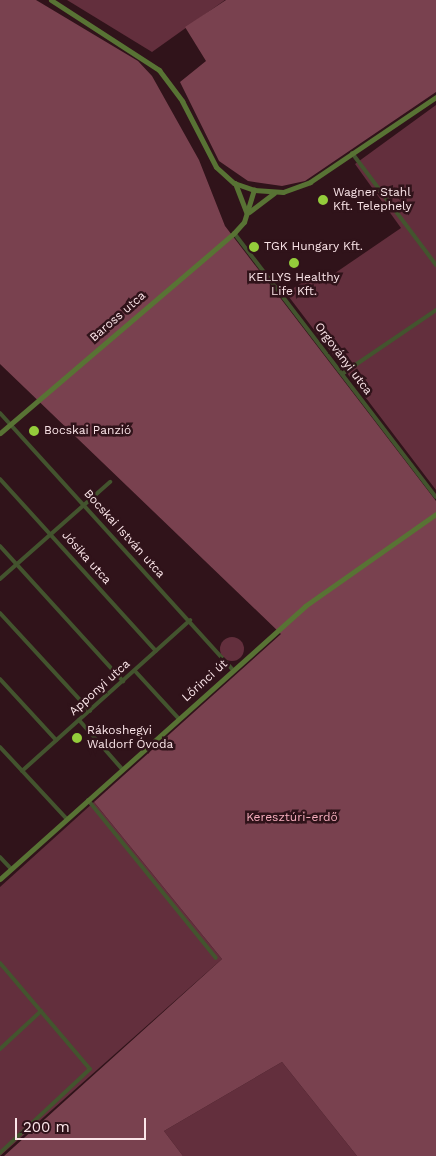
<!DOCTYPE html>
<meta charset="utf-8">
<style>
body{margin:0}
#map{position:relative;width:436px;height:1156px;overflow:hidden;background:#30131a;font-family:"Work Sans",sans-serif}
div>[style]{position:absolute}
.green>*{inset:0;background:#632f3d}
.round{border-radius:50%}
.forest>*{inset:0;background:#79414f}
.street>*{height:4px;margin:-2px;padding:0 2px;transform-origin:2px;border-radius:2px;background:#43542e}
.secondary>*{height:5px;margin:-2.5px;padding:0 2.5px;transform-origin:2.5px;border-radius:2.5px;background:#587334}
.dots>*{width:14px;height:14px;translate:-50% -50%;box-sizing:border-box;border:2px solid #30131a;border-radius:50%}
span{translate:-50% -50%;white-space:nowrap;text-align:center;line-height:1.15;-webkit-text-stroke:5px #30131a;paint-order:stroke}
.poi-label{font-size:12px;color:#fbe5e9}
.left{translate:0 -50%;text-align:left}
.street-label{font-size:12px;color:#fbe5e9}
.park-label{font-size:12px;color:#f8afbf}
.scale{position:absolute;left:15px;top:1118px;width:131px;height:22px;box-sizing:border-box;border:2px solid #fbe5e9;border-top:0;padding-left:6px;font-size:15px;line-height:18px;white-space:nowrap;color:#fbe5e9;-webkit-text-stroke:4px #30131a;paint-order:stroke}
</style>
<div id="map">
<div class="green">
<div style="clip-path:polygon(67px 0,225px 0,152px 52px)"></div>
<div style="clip-path:polygon(436px 105px,436px 490px,286px 293px,312px 276px,319px 284px,401px 228px,355px 164px)"></div>
<div class="round" style="left:220px;top:637px;width:24px;height:24px"></div>
<div style="clip-path:polygon(94px 802px,222px 959px,0 1156px,0 887px)"></div>
<div style="clip-path:polygon(282px 1062px,357px 1156px,183px 1156px,164px 1131px)"></div>
</div>
<div class="forest">
<div style="clip-path:polygon(0 0,36px 0,138px 61px,152px 76px,199px 160px,225px 226px,436px 501px,436px 1156px,357px 1156px,282px 1062px,164px 1131px,183px 1156px,4px 1156px,222px 959px,94px 802px,281px 634px,0 364px)"></div>
<div style="clip-path:polygon(226px 0,436px 0,436px 92px,305px 181px,282px 186px,248px 181px,219px 161px,180px 82px,206px 61px,185px 27px)"></div>
</div>
<div class="street">
<div style="left:352px;top:153px;width:140px;rotate:53.1deg"></div>
<div style="left:234px;top:233px;width:332px;rotate:52.6deg"></div>
<div style="left:342px;top:374px;width:114px;rotate:-34.2deg"></div>
<div style="left:0;top:413px;width:345px;rotate:47.8deg"></div>
<div style="left:0;top:479px;width:232px;rotate:47.8deg"></div>
<div style="left:0;top:546px;width:183px;rotate:47.7deg"></div>
<div style="left:0;top:579px;width:147px;rotate:-41.4deg"></div>
<div style="left:0;top:613px;width:133px;rotate:47.4deg"></div>
<div style="left:135px;top:671px;width:64px;rotate:47.5deg"></div>
<div style="left:0;top:679px;width:83px;rotate:47.4deg"></div>
<div style="left:79px;top:720px;width:65px;rotate:48.7deg"></div>
<div style="left:0;top:747px;width:98px;rotate:47.1deg"></div>
<div style="left:22px;top:771px;width:226px;rotate:-41.9deg"></div>
<div style="left:88px;top:800px;width:203px;rotate:51deg"></div>
<div style="left:0;top:857px;width:16px;rotate:47deg"></div>
<div style="left:0;top:963px;width:139px;rotate:49.7deg"></div>
<div style="left:90px;top:1069px;width:123px;rotate:137deg"></div>
<div style="left:0;top:1049px;width:56px;rotate:-42.8deg"></div>
</div>
<div class="secondary">
<div style="left:51px;top:0;width:129px;rotate:32.9deg"></div>
<div style="left:159px;top:70px;width:39px;rotate:53deg"></div>
<div style="left:182px;top:101px;width:74px;rotate:62.7deg"></div>
<div style="left:216px;top:167px;width:24px;rotate:42deg"></div>
<div style="left:234px;top:183px;width:21px;rotate:19deg"></div>
<div style="left:254px;top:190px;width:29px;rotate:4deg"></div>
<div style="left:283px;top:192px;width:29px;rotate:-20deg"></div>
<div style="left:310px;top:182px;width:152px;rotate:-34deg"></div>
<div style="left:235px;top:183px;width:31px;rotate:69deg"></div>
<div style="left:249px;top:212px;width:31px;rotate:-37deg"></div>
<div style="left:0;top:433px;width:308px;rotate:-40.5deg"></div>
<div style="left:234px;top:233px;width:15px;rotate:-48deg"></div>
<div style="left:244px;top:222px;width:34px;rotate:-73deg"></div>
<div style="left:0;top:879px;width:409px;rotate:-41.8deg"></div>
<div style="left:305px;top:606px;width:160px;rotate:-35.1deg"></div>
</div>
<div class="dots">
<div style="left:323px;top:200px;background:#94cc3b"></div>
<div style="left:254px;top:247px;background:#94cc3b"></div>
<div style="left:294px;top:263px;background:#94cc3b"></div>
<div style="left:34px;top:431px;background:#94cc3b"></div>
<div style="left:77px;top:738px;background:#94cc3b"></div>
</div>
<div class="poi-label">
<span class="left" style="left:333px;top:200px">Wagner Stahl<br>Kft. Telephely</span>
<span class="left" style="left:264px;top:247px">TGK Hungary Kft.</span>
<span style="left:294px;top:285px">KELLYS Healthy<br>Life Kft.</span>
<span class="left" style="left:44px;top:431px">Bocskai Panzió</span>
<span class="left" style="left:87px;top:738px">Rákoshegyi<br>Waldorf Óvoda</span>
</div>
<div class="street-label">
<span style="left:118px;top:317px;rotate:-41deg">Baross utca</span>
<span style="left:343px;top:359px;rotate:53deg">Orgoványi utca</span>
<span style="left:124px;top:534px;rotate:48deg">Bocskai István utca</span>
<span style="left:86px;top:558px;rotate:48deg">Jósika utca</span>
<span style="left:205px;top:681px;rotate:-42deg">Lőrinci út</span>
<span style="left:100px;top:688px;rotate:-42deg">Apponyi utca</span>
</div>
<div class="park-label">
<span style="left:292px;top:818px">Keresztúri-erdő</span>
</div>
<div class="scale">200 m</div>
</div>
